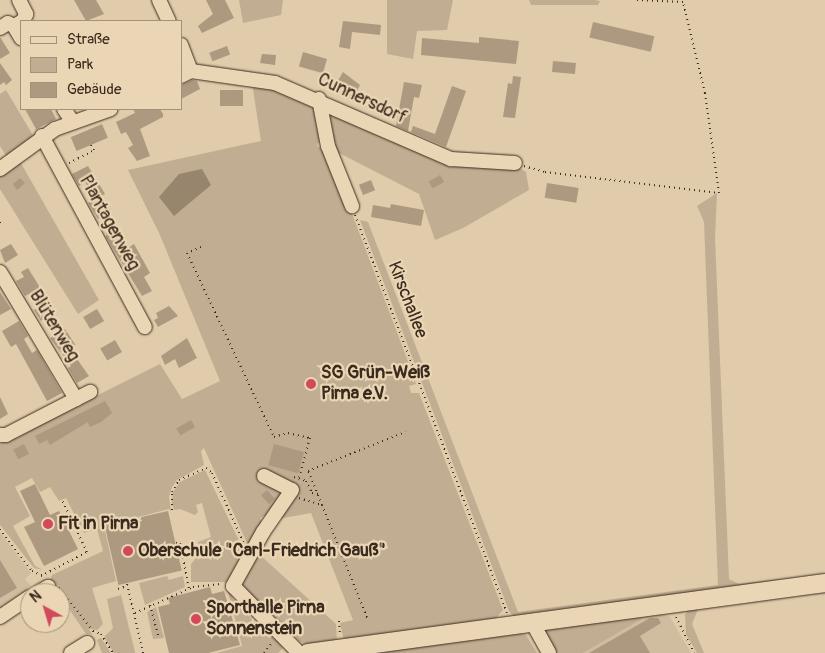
<!DOCTYPE html>
<meta charset="utf-8">
<style>
body{margin:0}
#map{position:relative;width:825px;height:653px;overflow:hidden;background:#e0cbab;font-family:Pangolin,sans-serif}
div>[style]{position:absolute}
.built>*{inset:0;background:#d0bc9e}
.green>*{inset:0;background:#c1ad91}
.water>*{inset:0;background:#98856d}
.building>*{inset:0;background:#ac997f;transform-origin:0 0}
.path>*{height:2px;margin-top:-1px;transform-origin:0;background:repeating-linear-gradient(90deg,#3b2a1e 0 1px,transparent 0 5px)}
.roads{filter:drop-shadow(0 0 1px #3b2a1e) drop-shadow(0 0 1px #3b2a1e)}
.minor>*{height:14px;margin:-7px;padding:0 7px;transform-origin:7px;border-radius:7px;background:#ead5b4}
.major>*{height:18px;margin:-9px;padding:0 9px;transform-origin:9px;border-radius:9px;background:#ead5b4}
.dots>*{width:14px;height:14px;translate:-50% -50%;box-sizing:border-box;border:2px solid #ead5b4;border-radius:50%}
span{translate:-50% -50%;white-space:nowrap;text-align:center;line-height:1.15;-webkit-text-stroke:4.5px #ead5b4;paint-order:stroke}
.street-label{font-size:18px;color:#3b2a1e}
.poi-label{font-size:18px;color:#3b2a1e;font-weight:700}
.left{translate:0 -50%;text-align:left}
.legend{position:absolute;left:20px;top:20px;width:162px;height:90px;box-sizing:border-box;background:#ead5b4;border:1px solid #a49178;margin:0;padding:6px 9px;list-style:none;font-size:15px;color:#3b2a1e}
.legend li{display:flex;align-items:center;gap:10px;height:25px}
.legend b{width:25px;border:1px solid #a49178}
.north{position:absolute;left:20px;top:583px;width:50px;height:50px;box-sizing:border-box;background:#ead5b4;border:1px solid #a49178;border-radius:50%;rotate:321deg;font-size:14px;font-weight:700;line-height:20px;text-align:center;color:#3b2a1e}
.north::after{content:'';display:block;margin:auto;width:18px;height:22px;background:#d1495b;clip-path:polygon(50% 0,100% 100%,50% 72%,0 100%)}
</style>
<div id="map">
<div class="built">
<div style="clip-path:polygon(0 532px,31px 573px,25px 579px,37px 593px,0 622px)"></div>
<div style="clip-path:polygon(657px 613px,670px 617px,691px 653px,583px 653px,642px 619px,641px 616px)"></div>
</div>
<div class="green">
<div style="clip-path:polygon(239px 0,283px 0,281px 15px,243px 23px)"></div>
<div style="clip-path:polygon(387px 0,453px 0,447px 30px,417px 31px,413px 59px,387px 54px)"></div>
<div style="clip-path:polygon(529px 0,595px 0,600px 1px,598px 5px,531px 5px)"></div>
<div style="clip-path:polygon(252px 83px,308px 98px,316px 111px,321px 141px,317px 144px,318px 147px,325px 147px,329px 153px,406px 356px,416px 384px,409px 386px,411px 393px,419px 393px,503px 610px,493px 622px,344px 641px,340px 623px,353px 620px,311px 513px,278px 519px,273px 512px,260px 518px,262px 524px,248px 545px,204px 448px,201px 451px,204px 465px,177px 480px,172px 487px,169px 497px,171px 511px,169px 509px,104px 526px,116px 581px,92px 588px,103px 624px,97px 630px,89px 629px,92px 634px,86px 634px,50px 581px,52px 575px,103px 551px,97px 529px,84px 533px,66px 498px,59px 501px,50px 487px,40px 492px,32px 478px,15px 487px,30px 516px,13px 526px,35px 566px,43px 570px,34px 568px,0 525px,0 444px,160px 364px,182px 399px,220px 381px,160px 235px,128px 170px,261px 141px)"></div>
<div style="clip-path:polygon(6px 90px,34px 137px,7px 157px,0 146px,0 94px)"></div>
<div style="clip-path:polygon(330px 111px,426px 155px,516px 166px,526px 172px,529px 190px,463px 228px,435px 240px,419px 194px,339px 153px,355px 200px,324px 120px)"></div>
<div style="clip-path:polygon(18px 158px,99px 300px,78px 314px,0 189px,0 173px)"></div>
<div style="clip-path:polygon(717px 193px,715px 238px,729px 579px,739px 584px,825px 574px,825px 579px,515px 618px,509px 611px,360px 220px,368px 222px,518px 612px,718px 585px,704px 222px,697px 206px)"></div>
<div style="clip-path:polygon(205px 470px,244px 551px,227px 582px,191px 582px,191px 564px,201px 552px,198px 542px,211px 537px,202px 503px,196px 505px,198px 512px,195px 515px,180px 509px,174px 510px,172px 503px,173px 492px,180px 482px)"></div>
<div style="clip-path:polygon(260px 555px,336px 624px,337px 643px,308px 645px,299px 641px,243px 587px,242px 580px,254px 556px)"></div>
<div style="clip-path:polygon(167px 576px,169px 580px,183px 576px,185px 587px,145px 605px,139px 583px)"></div>
<div style="clip-path:polygon(227px 588px,238px 595px,231px 597px,269px 638px,277px 635px,283px 648px,278px 653px,216px 653px,242px 646px)"></div>
<div style="clip-path:polygon(121px 595px,135px 652px,135px 653px,114px 653px,104px 637px,113px 628px,107px 599px)"></div>
<div style="clip-path:polygon(691px 605px,698px 609px,692px 624px,704px 653px,697px 653px,686px 634px,685px 615px)"></div>
<div style="clip-path:polygon(156px 607px,164px 638px,153px 639px,147px 612px)"></div>
<div style="clip-path:polygon(641px 616px,642px 619px,583px 653px,554px 653px,545px 633px,546px 629px)"></div>
<div style="clip-path:polygon(521px 633px,526px 635px,537px 653px,374px 653px)"></div>
<div style="clip-path:polygon(101px 638px,111px 653px,102px 653px,97px 640px)"></div>
</div>
<div class="water">
<div style="clip-path:polygon(202px 169px,211px 185px,174px 216px,159px 197px,179px 174px)"></div>
</div>
<div class="building">
<div style="clip-path:polygon(74px 0,96px 0,104px 14px,86px 21px)"></div>
<div style="clip-path:polygon(206px 0,225px 0,234px 18px,202px 33px,198px 26px,213px 14px)"></div>
<div style="clip-path:polygon(343px 21px,381px 25px,380px 35px,352px 32px,350px 49px,339px 47px)"></div>
<div style="left:593px;top:22px;width:63px;height:16px;rotate:13deg"></div>
<div style="clip-path:polygon(0 37px,10px 53px,0 59px)"></div>
<div style="clip-path:polygon(479px 37px,519px 41px,516px 64px,421px 55px,422px 38px,479px 43px)"></div>
<div style="left:227px;top:46px;width:9px;height:19px;rotate:69deg"></div>
<div style="left:303px;top:52px;width:25px;height:15px;rotate:16deg"></div>
<div style="clip-path:polygon(262px 54px,276px 55px,275px 65px,260px 63px)"></div>
<div style="left:553px;top:61px;width:23px;height:11px;rotate:5deg"></div>
<div style="clip-path:polygon(0 63px,12px 80px,6px 85px,4px 82px,0 85px)"></div>
<div style="clip-path:polygon(343px 72px,360px 85px,352px 100px,333px 89px)"></div>
<div style="clip-path:polygon(513px 76px,521px 77px,515px 118px,503px 117px,508px 83px,512px 84px)"></div>
<div style="clip-path:polygon(192px 80px,197px 81px,200px 89px,181px 99px,181px 85px)"></div>
<div style="clip-path:polygon(404px 82px,422px 85px,419px 98px,414px 97px,408px 131px,396px 126px)"></div>
<div style="clip-path:polygon(452px 86px,466px 91px,446px 147px,411px 132px,413px 126px,435px 134px)"></div>
<div style="left:220px;top:90px;width:23px;height:16px"></div>
<div style="clip-path:polygon(25px 109px,51px 109px,56px 119px,36px 129px)"></div>
<div style="clip-path:polygon(133px 109px,160px 109px,163px 114px,163px 117px,140px 129px,150px 156px,137px 161px,128px 148px,133px 145px,126px 132px,121px 134px,116px 122px,135px 113px)"></div>
<div style="left:102px;top:124px;width:15px;height:34px;rotate:67deg"></div>
<div style="clip-path:polygon(88px 166px,105px 194px,101px 196px,111px 211px,98px 219px,88px 203px,95px 199px,85px 182px,79px 186px,72px 174px)"></div>
<div style="left:440px;top:175px;width:8px;height:13px;rotate:60deg"></div>
<div style="clip-path:polygon(20px 178px,25px 183px,17px 190px,13px 184px)"></div>
<div style="left:371px;top:180px;width:11px;height:13px;rotate:68deg"></div>
<div style="left:547px;top:183px;width:32px;height:15px;rotate:9deg"></div>
<div style="clip-path:polygon(391px 204px,424px 210px,421px 226px,371px 217px,373px 205px,390px 208px)"></div>
<div style="clip-path:polygon(117px 227px,128px 248px,134px 244px,150px 273px,144px 277px,152px 291px,142px 296px,106px 237px,106px 233px)"></div>
<div style="clip-path:polygon(11px 244px,18px 255px,5px 263px,0 250px)"></div>
<div style="clip-path:polygon(28px 268px,55px 312px,41px 321px,34px 310px,39px 307px,31px 293px,25px 296px,16px 281px,24px 277px,21px 272px)"></div>
<div style="clip-path:polygon(0 292px,11px 309px,0 315px)"></div>
<div style="clip-path:polygon(169px 306px,178px 316px,158px 327px,154px 320px,158px 318px,156px 313px)"></div>
<div style="left:97px;top:309px;width:14px;height:16px;rotate:60deg"></div>
<div style="clip-path:polygon(19px 321px,28px 336px,24px 339px,32px 353px,37px 350px,62px 393px,47px 401px,16px 344px,11px 347px,2px 331px)"></div>
<div style="clip-path:polygon(65px 329px,76px 346px,70px 349px,89px 376px,77px 383px,68px 368px,71px 366px,50px 338px)"></div>
<div style="clip-path:polygon(187px 338px,197px 358px,179px 368px,175px 359px,165px 365px,161px 356px)"></div>
<div style="left:115px;top:340px;width:14px;height:17px;rotate:60deg"></div>
<div style="clip-path:polygon(0 397px,8px 414px,0 419px)"></div>
<div style="clip-path:polygon(105px 401px,112px 413px,101px 422px,90px 427px,88px 422px,50px 445px,47px 440px,39px 444px,35px 436px)"></div>
<div style="left:191px;top:420px;width:8px;height:17px;rotate:60deg"></div>
<div style="left:24px;top:444px;width:11px;height:12px;rotate:63deg"></div>
<div style="left:274px;top:444px;width:31px;height:22px;rotate:15deg"></div>
<div style="clip-path:polygon(35px 484px,50px 515px,59px 511px,78px 549px,44px 566px,24px 527px,35px 522px,20px 491px)"></div>
<div style="left:267px;top:490px;width:12px;height:8px;rotate:48deg"></div>
<div style="left:168px;top:511px;width:61px;height:65px;rotate:77deg"></div>
<div style="clip-path:polygon(0 560px,17px 588px,0 598px)"></div>
<div style="clip-path:polygon(210px 587px,212px 594px,224px 591px,240px 645px,208px 653px,169px 653px,158px 607px,170px 604px,168px 598px)"></div>
<div style="clip-path:polygon(650px 618px,658px 618px,661px 623px,640px 636px,650px 653px,589px 653px)"></div>
</div>
<div class="path">
<div style="left:69px;top:163px;width:28px;rotate:-27deg"></div>
<div style="left:94px;top:150px;width:6px;rotate:-121deg"></div>
<div style="left:524px;top:166px;width:22px;rotate:16deg"></div>
<div style="left:545px;top:172px;width:175px;rotate:6.9deg"></div>
<div style="left:719px;top:193px;width:101px;rotate:-98deg"></div>
<div style="left:705px;top:93px;width:94px;rotate:-103.6deg"></div>
<div style="left:683px;top:2px;width:46px;rotate:-177.5deg"></div>
<div style="left:355px;top:215px;width:426px;rotate:69.1deg"></div>
<div style="left:0;top:222px;width:4px;rotate:56deg"></div>
<div style="left:201px;top:247px;width:15px;rotate:157deg"></div>
<div style="left:187px;top:253px;width:204px;rotate:64.7deg"></div>
<div style="left:274px;top:437px;width:15px;rotate:-16deg"></div>
<div style="left:288px;top:433px;width:23px;rotate:13deg"></div>
<div style="left:310px;top:438px;width:41px;rotate:105.4deg"></div>
<div style="left:294px;top:477px;width:13px;rotate:18deg"></div>
<div style="left:306px;top:481px;width:13px;rotate:63deg"></div>
<div style="left:312px;top:493px;width:6px;rotate:9deg"></div>
<div style="left:299px;top:498px;width:24px;rotate:17deg"></div>
<div style="left:322px;top:505px;width:124px;rotate:68.2deg"></div>
<div style="left:322px;top:505px;width:37px;rotate:-112deg"></div>
<div style="left:308px;top:471px;width:105px;rotate:-21.9deg"></div>
<div style="left:172px;top:510px;width:18px;rotate:-90deg"></div>
<div style="left:172px;top:492px;width:14px;rotate:-60deg"></div>
<div style="left:179px;top:480px;width:30px;rotate:-24deg"></div>
<div style="left:206px;top:468px;width:8px;rotate:40deg"></div>
<div style="left:212px;top:473px;width:78px;rotate:65.7deg"></div>
<div style="left:0;top:529px;width:53px;rotate:52.7deg"></div>
<div style="left:32px;top:571px;width:12px;rotate:24deg"></div>
<div style="left:68px;top:530px;width:9px;rotate:-27deg"></div>
<div style="left:176px;top:543px;width:4px"></div>
<div style="left:180px;top:543px;width:47px;rotate:78.9deg"></div>
<div style="left:41px;top:576px;width:52px;rotate:-27.6deg"></div>
<div style="left:87px;top:552px;width:58px;rotate:-115.7deg"></div>
<div style="left:127px;top:584px;width:71px;rotate:76.9deg"></div>
<div style="left:59px;top:587px;width:56px;rotate:52.3deg"></div>
<div style="left:93px;top:631px;width:9px;rotate:21deg"></div>
<div style="left:101px;top:634px;width:22px;rotate:58deg"></div>
<div style="left:118px;top:589px;width:10px;rotate:-17deg"></div>
<div style="left:150px;top:605px;width:34px;rotate:75deg"></div>
<div style="left:135px;top:613px;width:64px;rotate:-24.1deg"></div>
<div style="left:193px;top:587px;width:30px;rotate:-6deg"></div>
<div style="left:676px;top:617px;width:40px;rotate:63.4deg"></div>
<div style="left:339px;top:621px;width:14px;rotate:86deg"></div>
<div style="left:264px;top:653px;width:14px;rotate:-51deg"></div>
</div>
<div class="roads">
<div class="minor">
<div style="left:19px;top:0;width:16px;rotate:63deg"></div>
<div style="left:26px;top:14px;width:8px;rotate:113deg"></div>
<div style="left:159px;top:0;width:23px;rotate:65deg"></div>
<div style="left:21px;top:22px;width:8px;rotate:150deg"></div>
<div style="left:14px;top:26px;width:14px;rotate:60deg"></div>
<div style="left:0;top:28px;width:9px;rotate:-32deg"></div>
<div style="left:8px;top:23px;width:7px;rotate:27deg"></div>
<div style="left:181px;top:45px;width:28px;rotate:69deg"></div>
<div style="left:181px;top:76px;width:11px;rotate:-27deg"></div>
<div style="left:191px;top:71px;width:85px;rotate:8.1deg"></div>
<div style="left:275px;top:83px;width:192px;rotate:23.4deg"></div>
<div style="left:451px;top:159px;width:64px;rotate:3.6deg"></div>
<div style="left:319px;top:99px;width:48px;rotate:79.2deg"></div>
<div style="left:328px;top:146px;width:65px;rotate:68.2deg"></div>
<div style="left:64px;top:109px;width:14px;rotate:56deg"></div>
<div style="left:42px;top:136px;width:217px;rotate:61.7deg"></div>
<div style="left:0;top:169px;width:68px;rotate:-36deg"></div>
<div style="left:55px;top:129px;width:59px;rotate:-19.7deg"></div>
<div style="left:0;top:272px;width:148px;rotate:59.1deg"></div>
<div style="left:76px;top:399px;width:79px;rotate:152.8deg"></div>
<div style="left:6px;top:435px;width:6px;rotate:180deg"></div>
<div style="left:76px;top:399px;width:16px;rotate:-27deg"></div>
<div style="left:264px;top:476px;width:31px;rotate:27deg"></div>
<div style="left:292px;top:490px;width:51px;rotate:124.6deg"></div>
<div style="left:263px;top:532px;width:62px;rotate:119.1deg"></div>
<div style="left:233px;top:586px;width:94px;rotate:45.4deg"></div>
<div style="left:37px;top:593px;width:13px;rotate:-29deg"></div>
<div style="left:0;top:617px;width:36px;rotate:-34deg"></div>
<div style="left:532px;top:622px;width:35px;rotate:61deg"></div>
<div style="left:71px;top:653px;width:19px;rotate:-32deg"></div>
</div>
<div class="major">
<div style="left:308px;top:653px;width:522px;rotate:-7.71deg"></div>
</div>
</div>
<div class="dots">
<div style="left:311px;top:384px;background:#d1495b"></div>
<div style="left:48px;top:524px;background:#d1495b"></div>
<div style="left:128px;top:551px;background:#d1495b"></div>
<div style="left:196px;top:619px;background:#d1495b"></div>
</div>
<div class="street-label">
<span style="left:362px;top:99px;rotate:25deg">Cunnersdorf</span>
<span style="left:109px;top:223px;rotate:61deg">Plantagenweg</span>
<span style="left:407px;top:300px;rotate:69deg">Kirschallee</span>
<span style="left:54px;top:326px;rotate:59deg">Blütenweg</span>
</div>
<div class="poi-label">
<span class="left" style="left:321px;top:384px">SG Grün-Weiß<br>Pirna e.V.</span>
<span class="left" style="left:58px;top:524px">Fit in Pirna</span>
<span class="left" style="left:138px;top:551px">Oberschule "Carl-Friedrich Gauß"</span>
<span class="left" style="left:206px;top:619px">Sporthalle Pirna<br>Sonnenstein</span>
</div>
<ul class="legend">
<li><b style="height:6px;background:#ead5b4"></b>Straße</li>
<li><b style="height:14px;background:#c1ad91"></b>Park</li>
<li><b style="height:14px;background:#ac997f"></b>Gebäude</li>
</ul>
<div class="north">N</div>
</div>
